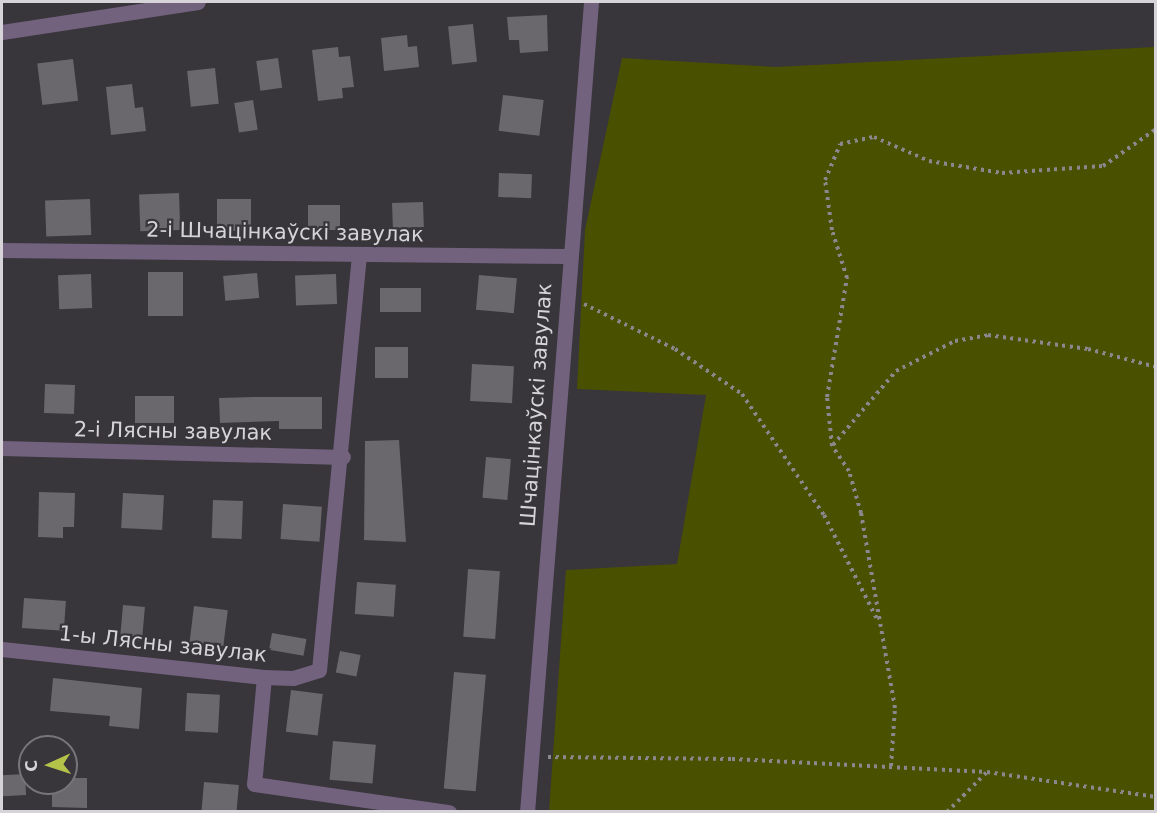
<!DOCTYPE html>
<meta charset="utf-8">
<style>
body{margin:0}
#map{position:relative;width:1157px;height:813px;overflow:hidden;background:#38353b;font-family:"DejaVu Sans",sans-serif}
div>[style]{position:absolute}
.green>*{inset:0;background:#495000}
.building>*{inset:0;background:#6a676d;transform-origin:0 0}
.path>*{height:4px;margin-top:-2px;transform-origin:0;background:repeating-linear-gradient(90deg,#8b888d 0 3px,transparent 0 7.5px)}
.minor>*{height:15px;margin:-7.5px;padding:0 7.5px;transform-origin:7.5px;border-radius:7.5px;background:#72627e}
span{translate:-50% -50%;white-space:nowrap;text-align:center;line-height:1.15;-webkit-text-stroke:4.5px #38353b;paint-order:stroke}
.street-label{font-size:21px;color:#d6d4d8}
.frame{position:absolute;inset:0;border:3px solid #d6d4d8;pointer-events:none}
.north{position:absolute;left:18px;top:735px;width:60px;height:60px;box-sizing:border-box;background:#38353b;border:2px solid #77757a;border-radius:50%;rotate:267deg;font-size:16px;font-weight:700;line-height:24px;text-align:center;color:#d6d4d8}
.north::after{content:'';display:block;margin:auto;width:21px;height:27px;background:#b4c24a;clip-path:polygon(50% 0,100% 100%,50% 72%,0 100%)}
</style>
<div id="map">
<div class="green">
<div style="clip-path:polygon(1155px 47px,1155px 811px,549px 811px,566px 570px,677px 564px,706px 395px,577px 389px,585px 230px,622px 58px,776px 67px)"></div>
</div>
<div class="building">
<div style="clip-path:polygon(547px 15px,548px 51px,520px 53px,519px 40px,509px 40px,507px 17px)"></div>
<div style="left:473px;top:24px;width:38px;height:25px;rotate:84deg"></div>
<div style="clip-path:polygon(407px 35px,408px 47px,417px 46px,419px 67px,384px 71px,381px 38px)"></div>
<div style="clip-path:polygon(338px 47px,339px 57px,350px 56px,354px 87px,342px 88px,343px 98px,318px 101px,312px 50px)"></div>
<div style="left:278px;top:58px;width:30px;height:22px;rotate:82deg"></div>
<div style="left:73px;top:59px;width:42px;height:36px;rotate:83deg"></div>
<div style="left:215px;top:68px;width:36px;height:28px;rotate:84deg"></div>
<div style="clip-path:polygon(132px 84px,135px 108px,143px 107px,146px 131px,111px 135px,106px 87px)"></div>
<div style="left:503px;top:95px;width:41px;height:36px;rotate:7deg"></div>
<div style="left:253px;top:100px;width:30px;height:19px;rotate:81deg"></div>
<div style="left:499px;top:173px;width:33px;height:24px;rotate:2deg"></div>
<div style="left:179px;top:193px;width:37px;height:40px;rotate:88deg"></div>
<div style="left:90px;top:199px;width:36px;height:45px;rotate:88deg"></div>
<div style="left:217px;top:199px;width:34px;height:32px"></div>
<div style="left:423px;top:202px;width:25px;height:31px;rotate:88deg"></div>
<div style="left:308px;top:205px;width:32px;height:25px"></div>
<div style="left:148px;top:272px;width:35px;height:44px"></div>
<div style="left:257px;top:273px;width:25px;height:34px;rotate:85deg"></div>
<div style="left:91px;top:274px;width:34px;height:33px;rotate:88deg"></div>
<div style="left:336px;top:274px;width:30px;height:41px;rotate:88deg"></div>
<div style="left:479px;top:275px;width:38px;height:35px;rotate:5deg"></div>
<div style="left:380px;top:288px;width:41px;height:24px"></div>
<div style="left:375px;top:347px;width:33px;height:31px"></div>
<div style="left:472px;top:364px;width:42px;height:37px;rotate:3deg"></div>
<div style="left:45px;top:384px;width:30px;height:29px;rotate:2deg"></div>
<div style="left:135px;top:396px;width:39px;height:27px"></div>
<div style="clip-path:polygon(254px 397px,322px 397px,322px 429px,279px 429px,279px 421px,220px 423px,219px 398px)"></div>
<div style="clip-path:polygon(399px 440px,406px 542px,364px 540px,365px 441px)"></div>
<div style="left:486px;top:457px;width:25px;height:41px;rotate:5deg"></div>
<div style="clip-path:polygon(39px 492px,75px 493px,74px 527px,63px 527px,63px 538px,38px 537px)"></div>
<div style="left:123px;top:493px;width:41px;height:35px;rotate:3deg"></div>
<div style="left:213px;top:500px;width:30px;height:38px;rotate:2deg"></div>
<div style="left:283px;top:504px;width:39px;height:35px;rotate:4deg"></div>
<div style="left:468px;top:569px;width:32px;height:68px;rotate:4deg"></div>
<div style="left:357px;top:582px;width:39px;height:32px;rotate:4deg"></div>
<div style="left:24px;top:598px;width:42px;height:30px;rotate:4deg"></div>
<div style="left:123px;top:605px;width:22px;height:34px;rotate:5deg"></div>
<div style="left:194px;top:606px;width:34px;height:36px;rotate:7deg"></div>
<div style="left:272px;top:633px;width:35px;height:17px;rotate:10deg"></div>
<div style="left:340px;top:651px;width:21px;height:22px;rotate:11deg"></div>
<div style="left:454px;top:672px;width:32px;height:117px;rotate:5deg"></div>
<div style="clip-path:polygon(53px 678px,142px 688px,139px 729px,109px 726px,110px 716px,50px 711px)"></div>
<div style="left:291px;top:690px;width:32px;height:42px;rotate:7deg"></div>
<div style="left:187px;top:693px;width:33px;height:38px;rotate:3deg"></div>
<div style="left:333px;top:741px;width:43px;height:39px;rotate:5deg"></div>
<div style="left:25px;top:774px;width:21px;height:23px;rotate:87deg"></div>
<div style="clip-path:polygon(66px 778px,87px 778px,87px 808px,52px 807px,52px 783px,66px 783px)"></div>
<div style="left:204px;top:782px;width:35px;height:30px;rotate:5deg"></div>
</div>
<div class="path">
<div style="left:584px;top:304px;width:102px;rotate:26.3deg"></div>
<div style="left:675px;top:349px;width:81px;rotate:33.9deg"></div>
<div style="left:742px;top:394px;width:146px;rotate:55.9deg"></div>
<div style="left:824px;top:515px;width:117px;rotate:63deg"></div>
<div style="left:833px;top:445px;width:97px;rotate:-49.6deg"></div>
<div style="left:896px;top:371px;width:66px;rotate:-27deg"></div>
<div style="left:955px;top:341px;width:34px;rotate:-10deg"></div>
<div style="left:988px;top:335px;width:101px;rotate:8deg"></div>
<div style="left:1088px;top:349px;width:70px;rotate:14.8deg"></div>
<div style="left:548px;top:757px;width:184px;rotate:0.6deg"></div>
<div style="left:732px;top:759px;width:255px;rotate:2.9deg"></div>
<div style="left:987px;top:772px;width:171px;rotate:8.4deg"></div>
<div style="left:891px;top:766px;width:58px;rotate:-86.1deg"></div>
<div style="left:895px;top:708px;width:198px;rotate:-99.9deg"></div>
<div style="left:861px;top:513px;width:44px;rotate:-105.9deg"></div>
<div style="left:849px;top:471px;width:30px;rotate:-124deg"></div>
<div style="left:832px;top:446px;width:49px;rotate:-95.8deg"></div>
<div style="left:827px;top:397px;width:121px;rotate:-80.5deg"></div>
<div style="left:847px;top:278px;width:50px;rotate:-107.4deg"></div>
<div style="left:832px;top:230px;width:50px;rotate:-98deg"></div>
<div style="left:825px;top:180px;width:39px;rotate:-67deg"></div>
<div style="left:840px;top:144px;width:35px;rotate:-12deg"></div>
<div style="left:874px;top:137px;width:60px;rotate:23.6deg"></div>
<div style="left:929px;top:161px;width:74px;rotate:9.3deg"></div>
<div style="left:1002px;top:173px;width:101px;rotate:-4deg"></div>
<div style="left:1103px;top:166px;width:65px;rotate:-34.9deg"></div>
<div style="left:947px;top:812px;width:57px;rotate:-45deg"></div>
</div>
<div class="minor">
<div style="left:2px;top:32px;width:198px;rotate:-8.7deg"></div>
<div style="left:2px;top:250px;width:566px;rotate:0.61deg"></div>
<div style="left:2px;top:448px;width:341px;rotate:1.5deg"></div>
<div style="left:2px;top:649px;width:263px;rotate:6.1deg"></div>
<div style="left:264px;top:677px;width:29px;rotate:2deg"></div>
<div style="left:293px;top:678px;width:27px;rotate:-17deg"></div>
<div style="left:319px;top:670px;width:417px;rotate:-84.5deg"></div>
<div style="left:264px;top:677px;width:107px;rotate:95.3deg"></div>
<div style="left:254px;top:784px;width:197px;rotate:8.2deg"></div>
<div style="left:527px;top:812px;width:813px;rotate:-85.48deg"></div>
</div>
<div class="street-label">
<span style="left:285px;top:232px;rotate:1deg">2-і Шчацінкаўскі завулак</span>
<span style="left:536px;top:405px;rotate:-86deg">Шчацінкаўскі завулак</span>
<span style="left:173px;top:431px;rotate:1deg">2-і Лясны завулак</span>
<span style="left:163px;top:644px;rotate:6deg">1-ы Лясны завулак</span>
</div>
<div class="frame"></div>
<div class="north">С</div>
</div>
